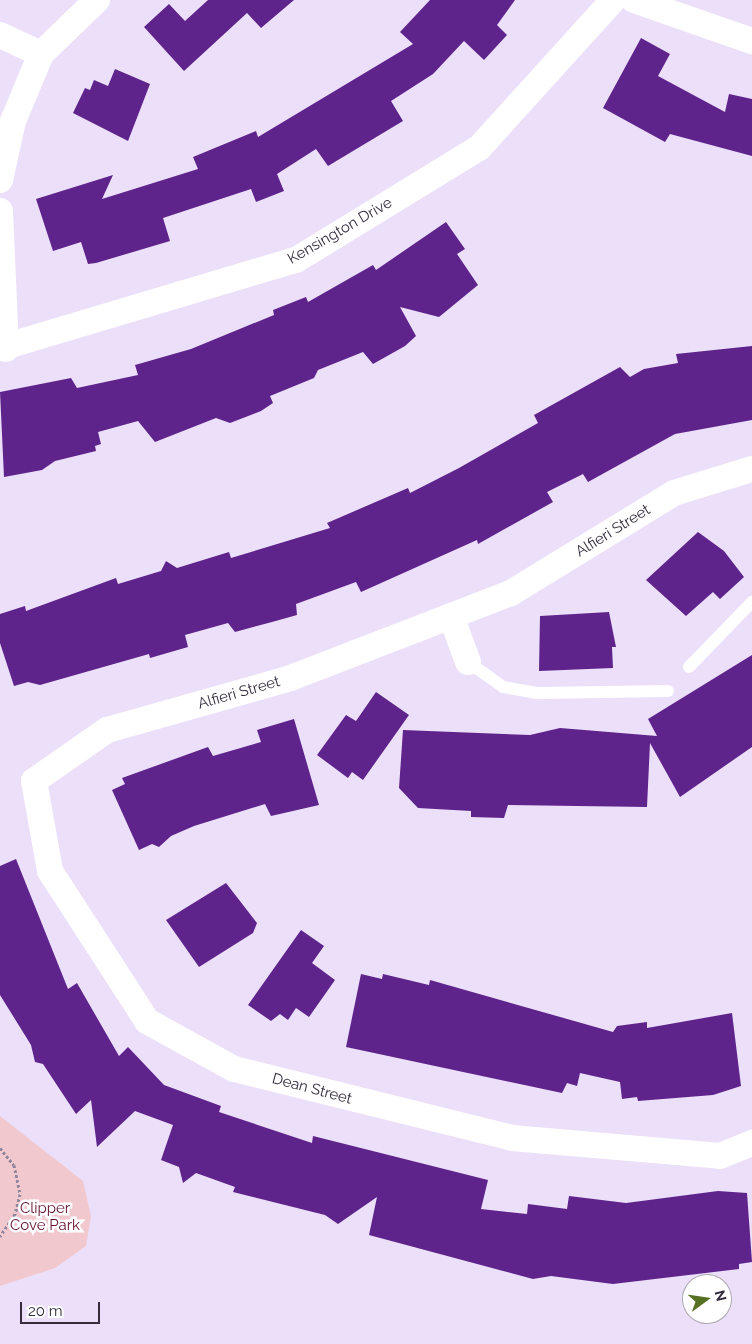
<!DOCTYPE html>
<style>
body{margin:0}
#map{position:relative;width:752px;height:1344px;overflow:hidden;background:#ebdff9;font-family:Raleway,sans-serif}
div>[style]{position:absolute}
.green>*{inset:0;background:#f2c8cf}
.building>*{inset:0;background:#5f238c}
.path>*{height:3px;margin-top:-1.5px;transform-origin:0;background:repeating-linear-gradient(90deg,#90869c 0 2.5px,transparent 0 5px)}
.service>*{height:12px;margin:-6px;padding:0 6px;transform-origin:6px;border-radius:6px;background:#fff}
.minor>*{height:26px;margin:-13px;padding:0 13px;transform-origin:13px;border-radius:13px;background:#fff}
span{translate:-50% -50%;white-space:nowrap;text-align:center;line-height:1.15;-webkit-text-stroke:5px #fff;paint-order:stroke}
.street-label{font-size:15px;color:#342c3d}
.park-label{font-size:15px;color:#64112e}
.north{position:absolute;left:682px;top:1274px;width:50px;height:50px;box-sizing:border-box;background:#fff;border:1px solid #aeabb1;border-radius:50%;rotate:76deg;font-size:14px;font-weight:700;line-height:20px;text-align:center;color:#342c3d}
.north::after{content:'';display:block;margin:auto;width:18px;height:22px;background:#577124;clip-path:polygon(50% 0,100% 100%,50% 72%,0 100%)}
.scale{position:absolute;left:20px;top:1302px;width:80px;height:22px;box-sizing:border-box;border:2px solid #342c3d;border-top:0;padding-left:6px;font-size:15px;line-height:18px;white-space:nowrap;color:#342c3d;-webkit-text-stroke:4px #fff;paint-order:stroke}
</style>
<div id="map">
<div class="green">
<div style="clip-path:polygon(0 1116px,83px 1181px,91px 1216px,86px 1246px,55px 1268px,0 1286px)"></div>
</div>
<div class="building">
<div style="clip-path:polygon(208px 0,294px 0,261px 28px,247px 13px,184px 71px,144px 27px,169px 4px,185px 21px)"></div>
<div style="clip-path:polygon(430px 0,515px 0,497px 25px,507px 35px,484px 60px,464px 41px,433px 74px,391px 101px,403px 121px,328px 166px,316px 149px,277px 174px,284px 191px,256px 202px,251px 189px,163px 218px,170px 241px,96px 263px,88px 264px,81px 242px,53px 251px,36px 199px,113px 175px,102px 199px,198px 169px,193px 157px,256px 131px,258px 137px,413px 44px,400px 32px)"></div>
<div style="clip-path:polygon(641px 38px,670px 54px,658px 76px,725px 112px,729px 94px,752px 99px,752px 156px,670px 134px,665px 142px,603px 108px)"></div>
<div style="clip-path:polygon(115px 69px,150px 84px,128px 141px,73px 113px,85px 88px,90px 90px,94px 80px,108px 86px)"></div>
<div style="clip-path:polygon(446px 222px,465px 249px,457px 254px,478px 285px,439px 317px,400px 307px,416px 336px,405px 346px,373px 364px,363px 352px,318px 370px,314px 378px,270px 396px,273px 403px,261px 411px,230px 423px,216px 418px,155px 442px,138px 421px,98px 432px,101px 444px,95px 446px,96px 451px,55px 461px,42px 470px,4px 477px,0 392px,71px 378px,77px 388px,138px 375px,135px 365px,191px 349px,274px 315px,273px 310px,306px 297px,308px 302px,373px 265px,376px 270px)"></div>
<div style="clip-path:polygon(752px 346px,752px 420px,675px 434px,588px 482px,583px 474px,547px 492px,553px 502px,478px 544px,477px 540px,361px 592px,356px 582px,296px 604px,297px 615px,272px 622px,235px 632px,228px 623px,185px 635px,188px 647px,150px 658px,149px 654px,40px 685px,28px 682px,14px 686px,0 643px,0 614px,25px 606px,26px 611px,116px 578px,118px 584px,161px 571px,166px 561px,177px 568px,229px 552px,231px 558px,330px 528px,327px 523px,408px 488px,410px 493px,459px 468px,538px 423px,534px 415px,620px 367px,630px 377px,644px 369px,678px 363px,676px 354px)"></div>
<div style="clip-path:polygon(698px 532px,724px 551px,744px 577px,720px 599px,713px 592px,686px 616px,646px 580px)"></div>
<div style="clip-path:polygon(609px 612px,616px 647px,612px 647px,613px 668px,539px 671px,540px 616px)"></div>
<div style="clip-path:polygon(752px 655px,752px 747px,680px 797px,650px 743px,647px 807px,508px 805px,504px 818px,471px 817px,471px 811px,418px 808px,399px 788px,403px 730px,530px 735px,560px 728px,657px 736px,648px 719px)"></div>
<div style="clip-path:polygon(376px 692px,409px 715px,363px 780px,352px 772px,348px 778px,317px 755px,346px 715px,356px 721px)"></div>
<div style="clip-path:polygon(294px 719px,319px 805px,271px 816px,265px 804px,194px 826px,171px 836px,159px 847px,152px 844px,139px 850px,112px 790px,125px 784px,122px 778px,208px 747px,213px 756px,261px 742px,257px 730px)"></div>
<div style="clip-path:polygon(16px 859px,68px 989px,77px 983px,119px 1056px,128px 1047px,164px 1085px,221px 1106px,219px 1112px,312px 1143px,313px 1136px,488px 1180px,481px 1209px,527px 1214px,528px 1204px,567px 1209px,569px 1196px,626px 1203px,718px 1191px,747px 1193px,752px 1262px,739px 1264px,739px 1269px,613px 1284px,551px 1276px,533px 1279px,369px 1235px,377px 1197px,338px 1224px,325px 1215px,233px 1192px,235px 1187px,196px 1173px,183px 1183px,179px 1167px,161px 1160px,173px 1125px,135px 1111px,97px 1147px,91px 1100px,76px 1114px,43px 1064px,35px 1062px,31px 1045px,0 995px,0 866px)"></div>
<div style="clip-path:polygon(226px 883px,257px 923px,253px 933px,199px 967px,166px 920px)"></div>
<div style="clip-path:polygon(301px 930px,324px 946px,312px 963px,335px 980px,309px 1017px,296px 1008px,288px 1020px,280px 1014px,271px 1021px,248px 1005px)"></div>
<div style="clip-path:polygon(361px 974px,382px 979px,383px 974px,429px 985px,430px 980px,613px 1032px,617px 1026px,647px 1022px,647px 1028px,732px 1013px,741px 1086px,713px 1095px,638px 1101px,637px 1097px,622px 1099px,620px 1082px,580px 1073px,577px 1086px,567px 1083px,562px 1093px,346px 1047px)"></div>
</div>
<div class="path">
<div style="left:0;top:1148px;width:22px;rotate:51deg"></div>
<div style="left:14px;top:1165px;width:30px;rotate:78deg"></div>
<div style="left:20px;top:1194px;width:21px;rotate:104deg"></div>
<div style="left:15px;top:1214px;width:27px;rotate:124deg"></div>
</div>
<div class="service">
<div style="left:468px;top:662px;width:43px;rotate:35.5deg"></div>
<div style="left:503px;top:687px;width:36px;rotate:10deg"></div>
<div style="left:538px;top:693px;width:130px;rotate:-0.9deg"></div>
<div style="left:689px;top:667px;width:91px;rotate:-45.9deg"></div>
</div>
<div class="minor">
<div style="left:634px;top:0;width:125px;rotate:19.2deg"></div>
<div style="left:0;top:35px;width:45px;rotate:24.9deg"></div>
<div style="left:0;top:180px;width:60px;rotate:-77.6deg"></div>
<div style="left:13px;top:121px;width:73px;rotate:-67.3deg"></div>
<div style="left:41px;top:54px;width:78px;rotate:-44deg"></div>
<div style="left:0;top:211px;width:138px;rotate:87.5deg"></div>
<div style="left:0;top:348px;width:309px;rotate:-16.6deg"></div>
<div style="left:296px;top:260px;width:215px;rotate:-31.5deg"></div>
<div style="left:479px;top:148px;width:200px;rotate:-47.8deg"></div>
<div style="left:752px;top:469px;width:82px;rotate:162.9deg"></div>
<div style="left:674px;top:493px;width:191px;rotate:148.5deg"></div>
<div style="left:511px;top:593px;width:236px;rotate:158.9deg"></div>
<div style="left:291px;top:678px;width:191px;rotate:164.2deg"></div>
<div style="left:107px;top:730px;width:89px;rotate:145.1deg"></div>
<div style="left:34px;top:781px;width:91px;rotate:79.9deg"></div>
<div style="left:50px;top:871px;width:179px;rotate:57.1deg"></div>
<div style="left:147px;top:1021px;width:99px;rotate:28.9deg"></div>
<div style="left:234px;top:1069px;width:286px;rotate:13.9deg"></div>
<div style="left:512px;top:1138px;width:209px;rotate:4.9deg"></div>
<div style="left:720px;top:1156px;width:35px;rotate:-22deg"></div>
<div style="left:451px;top:616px;width:49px;rotate:69.7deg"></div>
</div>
<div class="street-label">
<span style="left:340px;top:231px;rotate:-30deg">Kensington Drive</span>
<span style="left:613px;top:531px;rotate:-32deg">Alfieri Street</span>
<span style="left:239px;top:693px;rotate:-16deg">Alfieri Street</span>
<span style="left:312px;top:1089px;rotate:15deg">Dean Street</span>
</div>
<div class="park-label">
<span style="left:45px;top:1217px">Clipper<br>Cove Park</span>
</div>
<div class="north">N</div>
<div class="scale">20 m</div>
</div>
